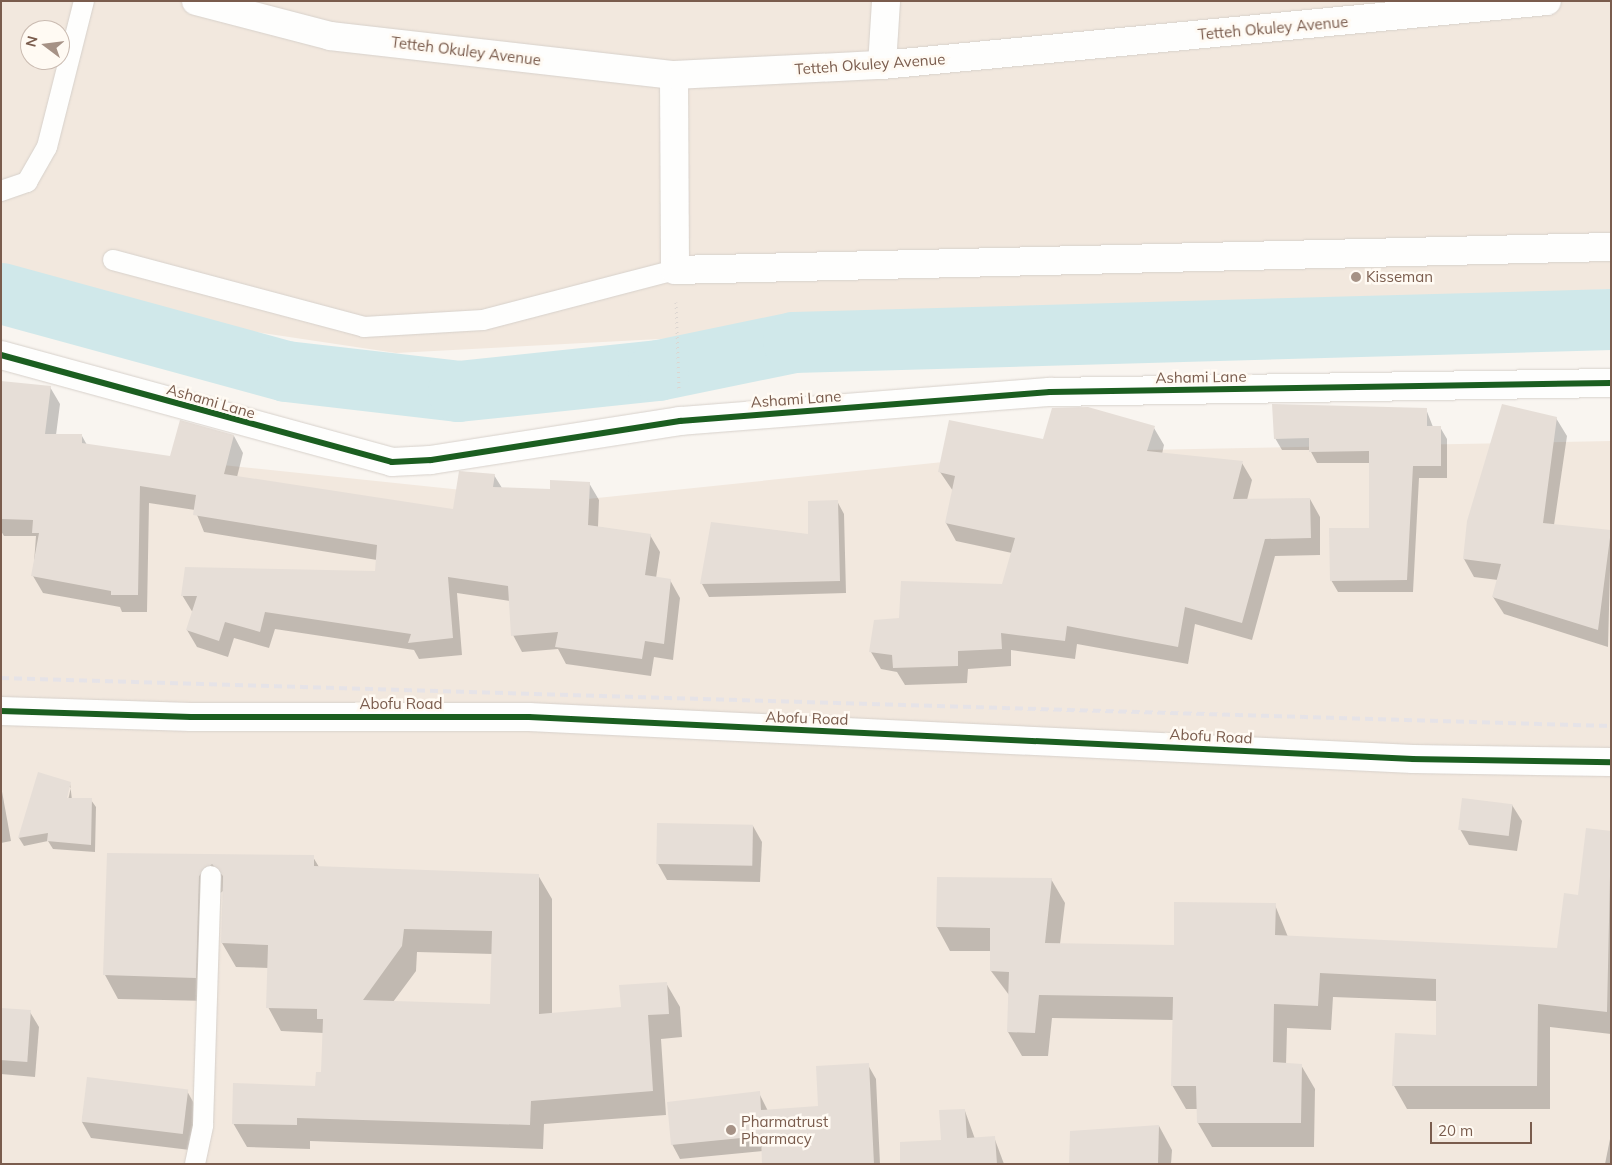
<!DOCTYPE html>
<style>
body{margin:0}
#map{position:relative;width:1612px;height:1165px;overflow:hidden;background:#f9f5f0;font-family:Mulish,sans-serif}
div>[style]{position:absolute}
.residential>*{inset:0;background:#f2e8de}
.shadow>*{inset:0;background:#0003}
.river>*{height:61px;margin:-30.5px;padding:0 30.5px;transform-origin:30.5px;border-radius:30.5px;background:#d0e8ea}
.building>*{inset:0;background:#e6ded7;transform-origin:0 0}
.path>*{height:3px;margin-top:-1.5px;transform-origin:0;background:repeating-linear-gradient(90deg,#dcd5d0 0 1px,transparent 0 5px)}
.roads{filter:drop-shadow(0 0 1px #d7d1cb) drop-shadow(0 0 1px #d7d1cb)}
.lane>*{height:20px;margin:-10px;padding:0 10px;transform-origin:10px;border-radius:10px;background:#fefefd}
.street>*{height:28px;margin:-14px;padding:0 14px;transform-origin:14px;border-radius:14px;background:#fefefd}
.secondary>*{height:28px;margin:-14px;padding:0 14px;transform-origin:14px;border-radius:14px;background:#fefefd}
.rail>*{height:4px;margin-top:-2px;transform-origin:0;background:repeating-linear-gradient(90deg,#e6e3e7 0 8px,transparent 0 13px)}
.cycleway>*{height:6px;margin:-3px;padding:0 3px;transform-origin:3px;border-radius:3px;background:#1b5e20}
.dots>*{width:14px;height:14px;translate:-50% -50%;box-sizing:border-box;border:2px solid #fffaf3;border-radius:50%}
span{translate:-50% -50%;white-space:nowrap;text-align:center;line-height:1.15;-webkit-text-stroke:5px #fffaf3;paint-order:stroke}
.street-label{font-size:15px;color:#7a5c4d}
.poi-label{font-size:15px;color:#7a5c4d}
.left{translate:0 -50%;text-align:left}
.frame{position:absolute;inset:0;border:2px solid #7a5c4d;pointer-events:none}
.north{position:absolute;left:20px;top:20px;width:50px;height:50px;box-sizing:border-box;background:#fffaf3;border:1px solid #cabbb1;border-radius:50%;rotate:285deg;font-size:14px;font-weight:700;line-height:20px;text-align:center;color:#7a5c4d}
.north::after{content:'';display:block;margin:auto;width:18px;height:22px;background:#a69286;clip-path:polygon(50% 0,100% 100%,50% 72%,0 100%)}
.scale{position:absolute;left:1430px;top:1122px;width:102px;height:22px;box-sizing:border-box;border:2px solid #7a5c4d;border-top:0;padding-left:6px;font-size:15px;line-height:18px;white-space:nowrap;color:#7a5c4d;-webkit-text-stroke:4px #fffaf3;paint-order:stroke}
</style>
<div id="map">
<div class="residential">
<div style="clip-path:polygon(evenodd,1px 1px,1611px 1px,1611px 289px,396px 353px,1px 294px,1px 1px,30px 30px,60px 30px,60px 60px,30px 60px,30px 30px)"></div>
<div style="clip-path:polygon(1611px 441px,1611px 1164px,1px 1164px,1px 442px,568px 501px,1040px 452px)"></div>
</div>
<div class="shadow">
<div style="clip-path:polygon(1px 382px,50px 387px,60px 404px,56px 435px,82px 436px,87px 445px,171px 457px,234px 436px,243px 453px,237px 477px,454px 510px,494px 475px,502px 488px,551px 490px,589px 483px,599px 500px,598px 527px,650px 535px,660px 552px,656px 578px,670px 580px,680px 598px,673px 660px,654px 657px,651px 676px,566px 664px,558px 649px,522px 652px,513px 635px,510px 601px,457px 593px,462px 655px,419px 659px,414px 650px,275px 629px,269px 648px,234px 638px,228px 657px,197px 647px,187px 630px,193px 613px,182px 595px,376px 572px,377px 560px,204px 532px,195px 510px,149px 503px,147px 612px,122px 612px,120px 607px,43px 593px,33px 576px,36px 536px,4px 536px,1px 531px)"></div>
<div style="clip-path:polygon(1426px 409px,1433px 427px,1440px 427px,1447px 439px,1447px 478px,1419px 478px,1413px 592px,1338px 592px,1331px 580px,1370px 529px,1370px 463px,1317px 463px,1310px 450px,1282px 450px,1275px 438px)"></div>
<div style="clip-path:polygon(1556px 418px,1567px 436px,1554px 525px,1611px 532px,1608px 647px,1504px 614px,1493px 597px,1498px 580px,1474px 577px,1464px 559px,1468px 522px)"></div>
<div style="clip-path:polygon(1154px 428px,1164px 445px,1162px 454px,1242px 463px,1252px 480px,1247px 500px,1310px 499px,1320px 517px,1320px 555px,1275px 556px,1252px 640px,1195px 624px,1188px 664px,1077px 644px,1075px 659px,1011px 650px,1011px 666px,968px 669px,967px 683px,905px 685px,897px 672px,881px 669px,871px 652px,901px 619px,1003px 585px,1012px 553px,956px 541px,946px 523px,953px 491px,940px 472px,1044px 440px)"></div>
<div style="clip-path:polygon(837px 501px,844px 514px,846px 593px,709px 597px,702px 584px,712px 523px,810px 535px)"></div>
<div style="clip-path:polygon(evenodd,39px 773px,70px 783px,72px 800px,91px 800px,96px 807px,95px 852px,53px 849px,48px 841px,24px 846px,19px 838px,39px 773px,68px 787px,71px 787px,67px 805px,64px 804px,68px 787px)"></div>
<div style="clip-path:polygon(1px 786px,11px 841px,1px 843px)"></div>
<div style="clip-path:polygon(1512px 805px,1522px 821px,1517px 851px,1469px 845px,1460px 829px)"></div>
<div style="clip-path:polygon(658px 824px,753px 826px,762px 842px,760px 882px,667px 880px,658px 864px)"></div>
<div style="clip-path:polygon(1611px 832px,1611px 1034px,1550px 1027px,1550px 1109px,1407px 1109px,1394px 1086px,1437px 1036px,1437px 1001px,1333px 997px,1331px 1030px,1287px 1028px,1286px 1065px,1301px 1065px,1315px 1089px,1314px 1147px,1212px 1147px,1198px 1123px,1198px 1109px,1186px 1109px,1172px 1085px,1174px 1020px,1052px 1018px,1048px 1056px,1022px 1056px,1008px 1032px,1009px 995px,991px 971px,992px 951px,950px 951px,937px 927px,938px 878px,1051px 879px,1065px 903px,1060px 944px,1175px 946px,1275px 905px,1288px 937px,1558px 949px)"></div>
<div style="clip-path:polygon(evenodd,108px 855px,313px 857px,319px 867px,538px 875px,552px 899px,552px 1014px,622px 1008px,666px 983px,680px 1007px,682px 1037px,661px 1039px,666px 1115px,544px 1124px,543px 1149px,310px 1141px,310px 1149px,247px 1147px,233px 1123px,317px 1087px,322px 1073px,324px 1033px,281px 1031px,268px 1007px,269px 968px,236px 967px,222px 943px,224px 890px,212px 900px,209px 1001px,118px 999px,105px 975px,108px 855px,417px 952px,493px 954px,491px 1005px,393px 1002px,416px 971px,417px 952px)"></div>
<div style="clip-path:polygon(1px 1009px,30px 1012px,39px 1027px,35px 1077px,1px 1074px)"></div>
<div style="clip-path:polygon(868px 1065px,876px 1079px,880px 1164px,763px 1164px,763px 1151px,680px 1159px,672px 1144px,759px 1093px,768px 1111px,819px 1107px)"></div>
<div style="clip-path:polygon(88px 1079px,187px 1091px,196px 1107px,190px 1150px,91px 1138px,82px 1122px)"></div>
<div style="clip-path:polygon(965px 1111px,975px 1139px,994px 1137px,1004px 1164px,943px 1164px)"></div>
<div style="clip-path:polygon(1159px 1126px,1172px 1150px,1171px 1164px,1070px 1164px)"></div>
<div style="clip-path:polygon(1611px 1134px,1611px 1164px,1605px 1164px)"></div>
</div>
<div class="river">
<div style="left:1px;top:293px;width:295px;rotate:15.3deg"></div>
<div style="left:286px;top:371px;width:173px;rotate:6.6deg"></div>
<div style="left:458px;top:391px;width:201px;rotate:-6deg"></div>
<div style="left:658px;top:370px;width:138px;rotate:-11.7deg"></div>
<div style="left:793px;top:342px;width:818px;rotate:-1.61deg"></div>
</div>
<div class="building">
<div style="clip-path:polygon(1px 381px,51px 386px,45px 434px,82px 434px,82px 443px,170px 456px,180px 420px,234px 435px,224px 474px,453px 509px,459px 471px,495px 474px,493px 487px,550px 489px,550px 480px,590px 482px,588px 525px,651px 534px,645px 575px,671px 579px,664px 644px,645px 641px,642px 659px,555px 647px,558px 632px,511px 636px,508px 586px,448px 577px,453px 638px,408px 643px,411px 634px,265px 612px,260px 632px,225px 622px,219px 641px,186px 630px,197px 596px,181px 596px,185px 567px,375px 571px,377px 545px,193px 515px,196px 495px,140px 486px,138px 595px,111px 595px,111px 591px,31px 576px,39px 533px,32px 533px,33px 520px,1px 519px)"></div>
<div style="clip-path:polygon(1272px 404px,1427px 408px,1427px 426px,1441px 426px,1441px 466px,1413px 466px,1407px 580px,1330px 581px,1329px 528px,1369px 528px,1369px 451px,1309px 452px,1309px 438px,1274px 439px)"></div>
<div style="clip-path:polygon(1502px 404px,1557px 417px,1543px 523px,1611px 530px,1598px 630px,1492px 597px,1501px 564px,1463px 559px,1467px 521px)"></div>
<div style="clip-path:polygon(1088px 407px,1155px 426px,1147px 451px,1243px 461px,1233px 499px,1310px 498px,1311px 538px,1265px 539px,1242px 623px,1185px 607px,1178px 647px,1067px 626px,1065px 641px,1001px 633px,1002px 649px,958px 651px,958px 666px,893px 668px,892px 655px,869px 652px,874px 620px,899px 618px,901px 581px,1002px 584px,1015px 538px,945px 523px,955px 476px,938px 472px,949px 420px,1043px 439px,1052px 408px)"></div>
<div style="clip-path:polygon(838px 500px,840px 581px,700px 584px,711px 522px,808px 534px,808px 501px)"></div>
<div style="clip-path:polygon(38px 772px,71px 782px,67px 798px,92px 798px,91px 845px,47px 841px,48px 833px,18px 838px)"></div>
<div style="left:1462px;top:798px;width:51px;height:32px;rotate:7deg"></div>
<div style="left:657px;top:823px;width:96px;height:41px;rotate:1deg"></div>
<div style="clip-path:polygon(1586px 828px,1611px 831px,1607px 1012px,1538px 1004px,1537px 1086px,1392px 1086px,1395px 1033px,1436px 1035px,1436px 979px,1320px 973px,1318px 1006px,1274px 1004px,1273px 1062px,1302px 1064px,1301px 1123px,1197px 1123px,1196px 1086px,1171px 1086px,1173px 997px,1039px 995px,1035px 1033px,1007px 1032px,1009px 972px,990px 971px,990px 928px,936px 927px,937px 877px,1052px 878px,1045px 943px,1174px 945px,1174px 902px,1276px 903px,1275px 935px,1557px 948px,1564px 893px,1578px 895px)"></div>
<div style="clip-path:polygon(evenodd,107px 853px,314px 855px,314px 866px,539px 874px,539px 1014px,621px 1007px,619px 985px,667px 982px,669px 1014px,648px 1015px,653px 1091px,531px 1101px,530px 1125px,297px 1118px,297px 1125px,232px 1124px,233px 1083px,315px 1086px,316px 1072px,321px 1072px,323px 1019px,317px 1019px,317px 1009px,266px 1008px,268px 945px,221px 943px,223px 876px,212px 864px,199px 876px,196px 978px,103px 975px,107px 853px,404px 929px,492px 931px,490px 1004px,363px 1000px,402px 946px,404px 929px)"></div>
<div style="left:1px;top:1008px;width:30px;height:52px;rotate:4deg"></div>
<div style="clip-path:polygon(869px 1063px,874px 1164px,762px 1164px,761px 1136px,671px 1145px,667px 1102px,760px 1091px,761px 1110px,818px 1106px,816px 1066px)"></div>
<div style="left:87px;top:1077px;width:102px;height:45px;rotate:7deg"></div>
<div style="clip-path:polygon(965px 1109px,967px 1138px,995px 1136px,997px 1164px,900px 1164px,900px 1142px,941px 1140px,939px 1110px)"></div>
<div style="clip-path:polygon(1159px 1125px,1158px 1164px,1069px 1164px,1070px 1131px)"></div>
</div>
<div class="path">
<div style="left:676px;top:302px;width:88px;rotate:88deg"></div>
</div>
<div class="roads">
<div class="lane">
<div style="left:1px;top:191px;width:28px;rotate:-19deg"></div>
<div style="left:27px;top:182px;width:40px;rotate:-60.3deg"></div>
<div style="left:47px;top:147px;width:151px;rotate:-75.8deg"></div>
<div style="left:113px;top:260px;width:260px;rotate:14.9deg"></div>
<div style="left:364px;top:327px;width:119px;rotate:-3.4deg"></div>
<div style="left:483px;top:320px;width:198px;rotate:-14.6deg"></div>
<div style="left:195px;top:1164px;width:40px;rotate:-78deg"></div>
<div style="left:203px;top:1125px;width:249px;rotate:-88.2deg"></div>
</div>
<div class="street">
<div style="left:882px;top:65px;width:64px;rotate:-86.4deg"></div>
<div style="left:674px;top:75px;width:195px;rotate:89.7deg"></div>
<div style="left:675px;top:270px;width:936px;rotate:-1.41deg"></div>
<div style="left:1px;top:355px;width:405px;rotate:15.3deg"></div>
<div style="left:392px;top:462px;width:39px;rotate:-3deg"></div>
<div style="left:431px;top:460px;width:252px;rotate:-8.9deg"></div>
<div style="left:680px;top:421px;width:371px;rotate:-4.5deg"></div>
<div style="left:1050px;top:392px;width:561px;rotate:-0.92deg"></div>
<div style="left:1px;top:711px;width:190px;rotate:1.8deg"></div>
<div style="left:191px;top:717px;width:338px"></div>
<div style="left:529px;top:717px;width:885px;rotate:2.72deg"></div>
<div style="left:1413px;top:759px;width:198px;rotate:0.9deg"></div>
</div>
<div class="secondary">
<div style="left:196px;top:1px;width:138px;rotate:14.6deg"></div>
<div style="left:330px;top:36px;width:346px;rotate:6.5deg"></div>
<div style="left:674px;top:75px;width:208px;rotate:-2.8deg"></div>
<div style="left:882px;top:65px;width:668px;rotate:-5.5deg"></div>
</div>
</div>
<div class="rail">
<div style="left:1px;top:678px;width:1611px;rotate:1.71deg"></div>
</div>
<div class="cycleway">
<div style="left:1px;top:355px;width:405px;rotate:15.3deg"></div>
<div style="left:392px;top:462px;width:39px;rotate:-3deg"></div>
<div style="left:431px;top:460px;width:252px;rotate:-8.9deg"></div>
<div style="left:680px;top:421px;width:371px;rotate:-4.5deg"></div>
<div style="left:1050px;top:392px;width:561px;rotate:-0.92deg"></div>
<div style="left:1px;top:711px;width:190px;rotate:1.8deg"></div>
<div style="left:191px;top:717px;width:338px"></div>
<div style="left:529px;top:717px;width:885px;rotate:2.72deg"></div>
<div style="left:1413px;top:759px;width:198px;rotate:0.9deg"></div>
</div>
<div class="dots">
<div style="left:1356px;top:277px;background:#a69286"></div>
<div style="left:731px;top:1130px;background:#a69286"></div>
</div>
<div class="street-label">
<span style="left:1273px;top:28px;rotate:-5deg">Tetteh Okuley Avenue</span>
<span style="left:466px;top:51px;rotate:7deg">Tetteh Okuley Avenue</span>
<span style="left:870px;top:64px;rotate:-4deg">Tetteh Okuley Avenue</span>
<span style="left:1201px;top:377px;rotate:-1deg">Ashami Lane</span>
<span style="left:796px;top:399px;rotate:-4deg">Ashami Lane</span>
<span style="left:211px;top:401px;rotate:16deg">Ashami Lane</span>
<span style="left:401px;top:704px">Abofu Road</span>
<span style="left:807px;top:718px;rotate:2deg">Abofu Road</span>
<span style="left:1211px;top:736px;rotate:3deg">Abofu Road</span>
</div>
<div class="poi-label">
<span class="left" style="left:1366px;top:277px">Kisseman</span>
<span class="left" style="left:741px;top:1130px">Pharmatrust<br>Pharmacy</span>
</div>
<div class="frame"></div>
<div class="north">N</div>
<div class="scale">20 m</div>
</div>
